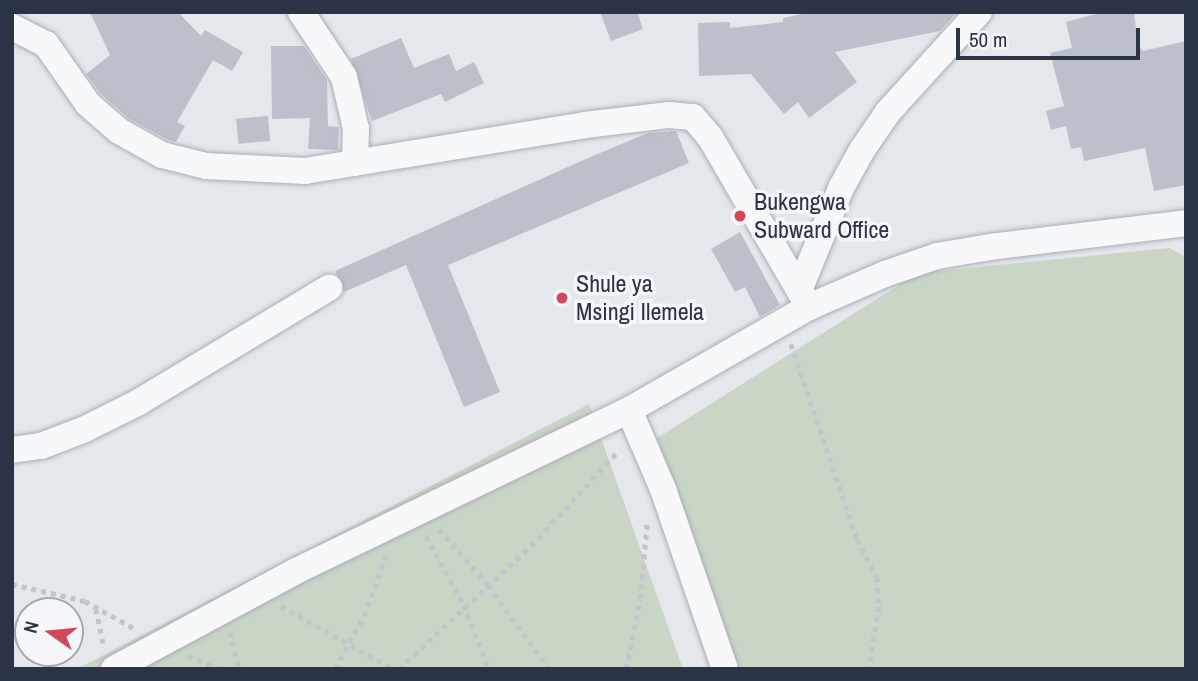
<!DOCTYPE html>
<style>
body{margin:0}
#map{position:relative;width:1198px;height:681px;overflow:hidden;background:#e4e7ec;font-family:"Archivo Narrow",sans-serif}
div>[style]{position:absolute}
.green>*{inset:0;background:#c9d6c5}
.building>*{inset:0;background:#bbc0ca;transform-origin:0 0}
.path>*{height:4.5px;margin-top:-2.25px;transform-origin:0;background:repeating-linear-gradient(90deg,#c2c5cb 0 5px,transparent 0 10px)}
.roads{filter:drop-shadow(0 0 2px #a9aeb7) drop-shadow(0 0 2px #a9aeb7)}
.street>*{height:26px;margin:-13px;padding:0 13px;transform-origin:13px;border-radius:13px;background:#f7f8fa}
.dots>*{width:19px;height:19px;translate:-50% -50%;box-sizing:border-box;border:4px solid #f4f6f9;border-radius:50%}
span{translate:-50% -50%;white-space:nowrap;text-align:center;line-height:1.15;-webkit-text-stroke:7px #f4f6f9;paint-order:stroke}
.poi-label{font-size:24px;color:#2b3445}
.left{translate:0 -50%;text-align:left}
.frame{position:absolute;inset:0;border:14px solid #2b3445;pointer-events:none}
.north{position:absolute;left:14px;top:597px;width:70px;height:70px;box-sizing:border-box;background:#f4f6f9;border:2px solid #a4a8b1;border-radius:50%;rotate:285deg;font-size:19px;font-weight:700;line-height:28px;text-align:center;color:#2b3445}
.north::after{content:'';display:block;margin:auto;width:24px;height:32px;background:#d1495b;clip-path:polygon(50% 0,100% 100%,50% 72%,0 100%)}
.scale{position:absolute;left:956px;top:28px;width:184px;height:32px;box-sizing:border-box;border:4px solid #2b3445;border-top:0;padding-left:9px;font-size:21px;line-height:24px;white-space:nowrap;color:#2b3445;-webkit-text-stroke:5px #f4f6f9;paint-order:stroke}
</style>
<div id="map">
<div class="green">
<div style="clip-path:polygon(1169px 248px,1186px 257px,1186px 669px,732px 669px,657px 438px,918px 273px)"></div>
<div style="clip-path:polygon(589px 404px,683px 669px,77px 669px)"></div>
</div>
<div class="building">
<div style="clip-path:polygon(90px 12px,178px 12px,201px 36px,205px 30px,243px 52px,232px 71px,213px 60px,177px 122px,185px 126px,176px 142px,168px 140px,128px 118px,100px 93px,86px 74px,110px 55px)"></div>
<div style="clip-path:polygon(600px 12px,637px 12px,643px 29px,611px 41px)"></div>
<div style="clip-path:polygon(812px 12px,957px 12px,940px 31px,835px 52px,857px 82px,809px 118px,798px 102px,784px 114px,751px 74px,699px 76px,698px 23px,730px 22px,730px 28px,783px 22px,783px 18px)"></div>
<div style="clip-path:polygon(1103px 12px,1134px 12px,1138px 46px,1143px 51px,1186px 41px,1186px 185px,1154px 191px,1145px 148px,1084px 161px,1081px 147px,1071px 149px,1066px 126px,1051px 130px,1046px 111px,1064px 106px,1050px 53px,1072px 48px,1066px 22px)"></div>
<div style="clip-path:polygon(401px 38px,414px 68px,449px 54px,456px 71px,474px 62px,484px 83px,445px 102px,441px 94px,372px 121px,351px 59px)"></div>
<div style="clip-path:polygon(271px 46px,304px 46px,327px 80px,328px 126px,339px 127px,338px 150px,308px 149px,310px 118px,272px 119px)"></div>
<div style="left:268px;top:116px;width:25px;height:32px;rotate:85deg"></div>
<div style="clip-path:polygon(676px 131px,689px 163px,448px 265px,500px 392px,464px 407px,406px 265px,344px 292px,335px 271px,588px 158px,648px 133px)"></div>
<div style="clip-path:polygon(740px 232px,780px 305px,760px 317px,745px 287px,735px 292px,711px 249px)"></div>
</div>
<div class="path">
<div style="left:791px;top:344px;width:206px;rotate:71.3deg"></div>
<div style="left:857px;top:539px;width:44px;rotate:62.9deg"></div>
<div style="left:877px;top:578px;width:29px;rotate:86deg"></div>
<div style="left:879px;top:607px;width:63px;rotate:99.2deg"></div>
<div style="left:439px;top:529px;width:74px;rotate:48.8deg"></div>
<div style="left:488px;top:585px;width:104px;rotate:54deg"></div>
<div style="left:426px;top:536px;width:79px;rotate:61.2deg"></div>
<div style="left:464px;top:605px;width:69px;rotate:68.7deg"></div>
<div style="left:12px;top:584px;width:75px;rotate:13.1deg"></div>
<div style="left:85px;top:601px;width:60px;rotate:29.1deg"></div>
<div style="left:281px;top:606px;width:129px;rotate:29.4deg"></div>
<div style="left:96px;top:609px;width:40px;rotate:78deg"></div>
<div style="left:230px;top:632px;width:38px;rotate:76deg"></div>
<div style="left:188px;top:656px;width:35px;rotate:22deg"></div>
<div style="left:335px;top:669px;width:60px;rotate:-61.3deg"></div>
<div style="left:364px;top:616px;width:65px;rotate:-70.2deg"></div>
<div style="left:399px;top:669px;width:180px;rotate:-43deg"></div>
<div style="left:531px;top:546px;width:130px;rotate:-47.5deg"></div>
<div style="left:626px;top:669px;width:71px;rotate:-78.7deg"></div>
<div style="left:640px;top:599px;width:75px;rotate:-84.7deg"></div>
</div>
<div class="roads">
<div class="street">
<div style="left:301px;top:12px;width:78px;rotate:56.5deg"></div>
<div style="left:344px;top:77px;width:53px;rotate:77deg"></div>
<div style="left:356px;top:129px;width:34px;rotate:92deg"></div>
<div style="left:12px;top:27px;width:38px;rotate:27deg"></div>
<div style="left:46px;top:44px;width:73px;rotate:55deg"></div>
<div style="left:88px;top:104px;width:41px;rotate:41.1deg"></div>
<div style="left:119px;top:131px;width:49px;rotate:29.2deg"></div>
<div style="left:162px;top:155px;width:45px;rotate:14deg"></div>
<div style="left:206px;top:166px;width:99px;rotate:2.9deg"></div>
<div style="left:305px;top:171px;width:284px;rotate:-9.3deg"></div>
<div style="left:585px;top:125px;width:85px;rotate:-6.8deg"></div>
<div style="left:669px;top:115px;width:24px;rotate:5deg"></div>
<div style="left:693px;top:117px;width:26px;rotate:50deg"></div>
<div style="left:710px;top:137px;width:197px;rotate:59.8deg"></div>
<div style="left:800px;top:288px;width:108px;rotate:-67.7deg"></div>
<div style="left:841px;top:188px;width:43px;rotate:-61.1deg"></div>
<div style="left:862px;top:150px;width:46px;rotate:-55.6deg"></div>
<div style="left:888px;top:112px;width:135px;rotate:-47.7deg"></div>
<div style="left:629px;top:410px;width:86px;rotate:66.7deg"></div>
<div style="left:663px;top:489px;width:190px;rotate:71deg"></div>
<div style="left:12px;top:450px;width:29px;rotate:-8deg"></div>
<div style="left:41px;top:446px;width:45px;rotate:-20.9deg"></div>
<div style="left:83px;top:430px;width:63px;rotate:-26.6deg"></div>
<div style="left:139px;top:402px;width:222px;rotate:-31deg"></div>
<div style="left:114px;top:669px;width:207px;rotate:-28.3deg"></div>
<div style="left:296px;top:571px;width:370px;rotate:-25.8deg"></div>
<div style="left:629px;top:410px;width:207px;rotate:-29.8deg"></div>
<div style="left:809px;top:307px;width:83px;rotate:-23.5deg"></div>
<div style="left:885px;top:274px;width:55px;rotate:-19.1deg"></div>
<div style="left:937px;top:256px;width:61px;rotate:-9.5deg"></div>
<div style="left:997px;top:246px;width:190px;rotate:-6.9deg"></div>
</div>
</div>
<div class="dots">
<div style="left:740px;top:216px;background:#d1495b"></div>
<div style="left:562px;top:298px;background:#d1495b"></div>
</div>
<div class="poi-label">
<span class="left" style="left:754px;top:216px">Bukengwa<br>Subward Office</span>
<span class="left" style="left:576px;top:298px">Shule ya<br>Msingi Ilemela</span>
</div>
<div class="frame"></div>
<div class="north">N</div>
<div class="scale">50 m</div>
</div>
